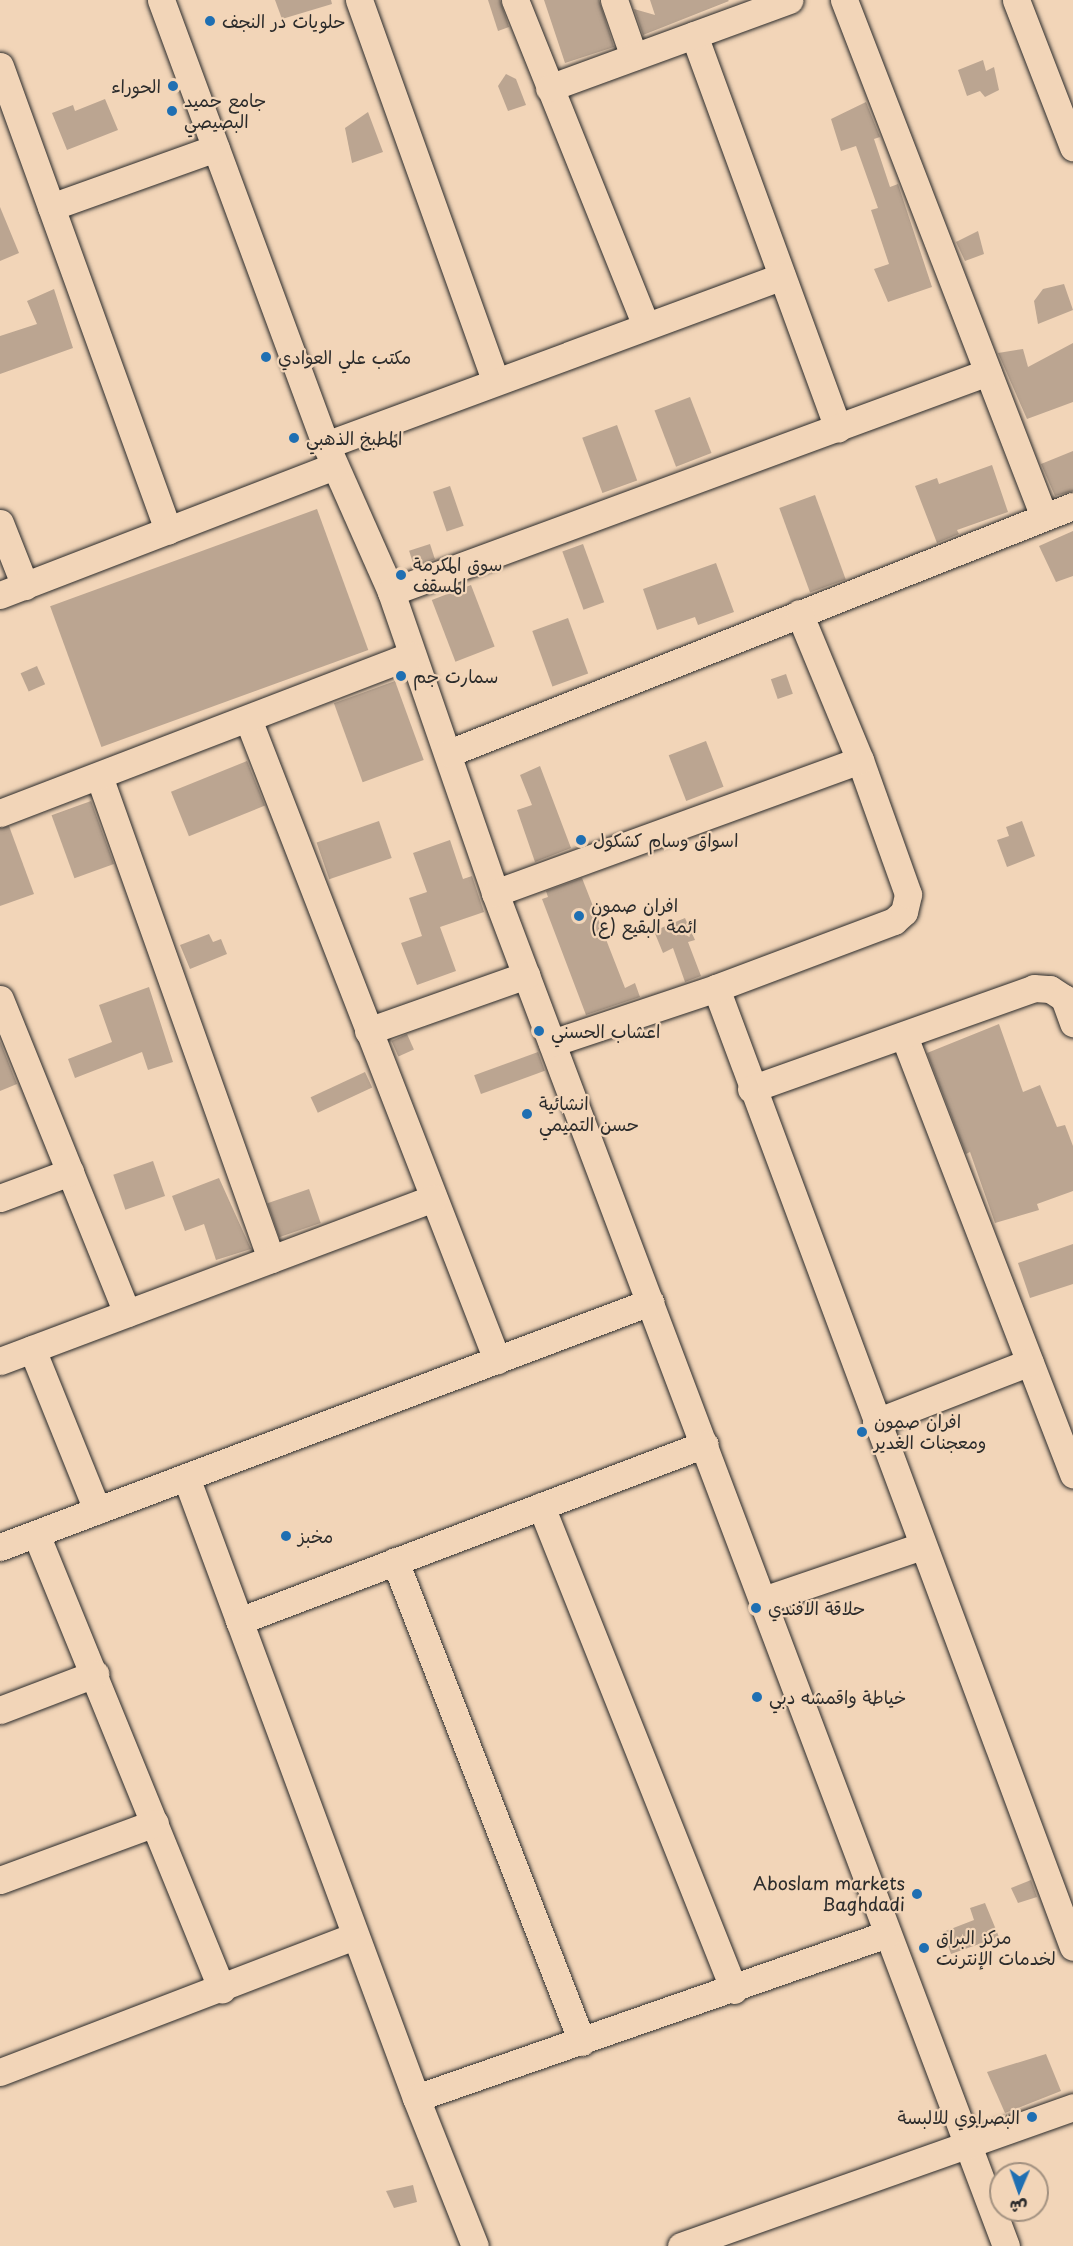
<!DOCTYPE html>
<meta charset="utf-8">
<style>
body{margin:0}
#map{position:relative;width:1073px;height:2246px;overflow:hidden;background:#f2d5b8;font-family:"Playpen Sans","Playpen Sans Arabic",sans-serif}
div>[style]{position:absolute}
.building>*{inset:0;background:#bba591;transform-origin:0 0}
.roads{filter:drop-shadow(0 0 2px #2b2b2b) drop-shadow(0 0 2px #2b2b2b)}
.minor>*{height:27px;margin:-13.5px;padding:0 13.5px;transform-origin:13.5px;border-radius:13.5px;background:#f2d5b8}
.dots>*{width:16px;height:16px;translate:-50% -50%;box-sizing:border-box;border:3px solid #f2d5b8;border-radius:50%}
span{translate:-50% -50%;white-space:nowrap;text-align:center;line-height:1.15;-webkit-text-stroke:4.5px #f2d5b8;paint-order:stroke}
.poi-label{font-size:18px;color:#2b2b2b}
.left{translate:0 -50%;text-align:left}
.right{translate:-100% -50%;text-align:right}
.north{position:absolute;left:989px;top:2162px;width:60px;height:60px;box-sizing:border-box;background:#f2d5b8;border:2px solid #a29180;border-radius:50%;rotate:182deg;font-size:16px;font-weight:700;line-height:24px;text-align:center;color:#2b2b2b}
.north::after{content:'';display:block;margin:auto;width:21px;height:27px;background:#1f6fb2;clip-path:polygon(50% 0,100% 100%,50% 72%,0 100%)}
</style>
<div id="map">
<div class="building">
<div style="clip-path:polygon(275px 0,331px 0,332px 4px,282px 19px)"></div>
<div style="clip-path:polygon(488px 0,500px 0,509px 27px,498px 31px)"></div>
<div style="clip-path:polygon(544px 0,599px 0,614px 47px,565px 63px)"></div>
<div style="clip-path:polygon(650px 0,728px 0,729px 1px,643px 35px,634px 9px,655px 15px)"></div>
<div style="clip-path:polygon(983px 60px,986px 71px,994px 67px,999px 90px,985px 97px,980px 91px,967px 96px,958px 70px)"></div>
<div style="clip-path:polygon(506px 74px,516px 79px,526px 105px,508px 111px,498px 86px)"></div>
<div style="clip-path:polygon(105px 99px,118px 130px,67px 150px,52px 113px,73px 105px,75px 111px)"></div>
<div style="clip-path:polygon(866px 102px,880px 137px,874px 139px,890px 187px,898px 184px,932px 287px,888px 302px,874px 269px,889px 264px,871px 210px,878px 208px,856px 146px,841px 151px,831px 119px)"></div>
<div style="clip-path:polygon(368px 112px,383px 152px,352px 163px,345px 128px)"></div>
<div style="clip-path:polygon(0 207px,19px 253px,0 261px)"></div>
<div style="clip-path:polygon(978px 231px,984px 254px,965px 261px,956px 242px)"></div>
<div style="clip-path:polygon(1064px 284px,1073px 310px,1038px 324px,1034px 301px,1043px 289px)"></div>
<div style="clip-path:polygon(54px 289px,73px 348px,0 374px,0 336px,37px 324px,27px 301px)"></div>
<div style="clip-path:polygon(1073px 343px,1073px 402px,1027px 419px,998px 353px,1023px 349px,1028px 367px)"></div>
<div style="left:690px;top:397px;width:60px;height:38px;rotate:69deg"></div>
<div style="left:617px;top:425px;width:59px;height:37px;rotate:70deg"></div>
<div style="clip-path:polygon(1073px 451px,1073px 491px,1055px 496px,1041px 464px)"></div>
<div style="clip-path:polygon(992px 465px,1008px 512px,957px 530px,959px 534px,937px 543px,915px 486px,937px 478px,939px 484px)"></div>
<div style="left:450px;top:486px;width:42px;height:18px;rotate:71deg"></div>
<div style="left:815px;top:495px;width:90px;height:38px;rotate:70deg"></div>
<div style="left:317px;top:509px;width:150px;height:284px;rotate:70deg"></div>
<div style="clip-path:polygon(1073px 531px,1073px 576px,1056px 582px,1039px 546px)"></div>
<div style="left:430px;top:544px;width:16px;height:22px;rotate:72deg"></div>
<div style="left:583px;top:544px;width:62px;height:22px;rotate:70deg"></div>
<div style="clip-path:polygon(716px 563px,734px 612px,698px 625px,695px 617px,657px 630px,643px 589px)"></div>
<div style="left:471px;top:585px;width:66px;height:42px;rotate:69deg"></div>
<div style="left:568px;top:618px;width:59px;height:38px;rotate:70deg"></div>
<div style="left:37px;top:666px;width:20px;height:18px;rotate:66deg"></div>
<div style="left:786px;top:674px;width:21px;height:16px;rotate:71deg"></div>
<div style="left:395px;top:681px;width:84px;height:65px;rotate:70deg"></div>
<div style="left:706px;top:741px;width:49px;height:40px;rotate:69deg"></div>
<div style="left:247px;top:761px;width:48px;height:82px;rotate:68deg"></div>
<div style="clip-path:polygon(540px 766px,571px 848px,535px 862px,517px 810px,532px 805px,520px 775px)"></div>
<div style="left:91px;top:801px;width:67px;height:42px;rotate:70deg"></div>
<div style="left:379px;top:821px;width:39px;height:66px;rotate:71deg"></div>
<div style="clip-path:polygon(1022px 821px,1035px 856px,1007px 867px,997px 840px,1009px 836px,1006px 827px)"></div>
<div style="clip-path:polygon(9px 826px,34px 894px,0 906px,0 828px)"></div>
<div style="clip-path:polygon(450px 840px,463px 879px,472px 876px,484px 912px,440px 927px,456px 971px,417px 985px,401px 943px,422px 936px,409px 898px,427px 892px,413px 853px)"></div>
<div style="clip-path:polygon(582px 878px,625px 988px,635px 983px,640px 997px,586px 1015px,542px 899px,548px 897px,546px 891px)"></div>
<div style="clip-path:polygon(685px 918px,695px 940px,688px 942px,701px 976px,685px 982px,673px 948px,663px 953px,654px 931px)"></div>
<div style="clip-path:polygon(209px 934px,213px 942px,221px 939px,227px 954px,190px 969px,180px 945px)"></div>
<div style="clip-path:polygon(149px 987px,173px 1062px,148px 1070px,142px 1052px,75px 1078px,68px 1059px,112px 1042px,99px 1005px)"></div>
<div style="clip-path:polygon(999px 1024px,1023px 1092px,1040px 1085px,1057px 1127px,1065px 1125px,1073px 1146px,1073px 1191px,1037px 1204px,1039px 1210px,995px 1223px,970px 1152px,966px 1154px,927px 1053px)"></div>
<div style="left:407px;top:1034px;width:17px;height:17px;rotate:66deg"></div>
<div style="clip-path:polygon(0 1041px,17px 1084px,0 1091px)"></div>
<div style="left:538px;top:1052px;width:20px;height:68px;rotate:70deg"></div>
<div style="left:365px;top:1072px;width:17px;height:60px;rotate:65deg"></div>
<div style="left:153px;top:1161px;width:37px;height:42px;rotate:71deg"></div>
<div style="clip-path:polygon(219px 1178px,251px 1249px,216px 1260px,204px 1224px,185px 1231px,172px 1196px)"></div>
<div style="left:309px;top:1189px;width:36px;height:44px;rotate:71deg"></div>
<div style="clip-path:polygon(1073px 1244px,1073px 1284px,1030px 1298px,1018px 1263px)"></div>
<div style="clip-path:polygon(1031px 1880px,1037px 1897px,1018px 1903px,1011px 1888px)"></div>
<div style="clip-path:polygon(985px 1903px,999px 1937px,951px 1954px,943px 1932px,974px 1920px,970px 1908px)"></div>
<div style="clip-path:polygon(1046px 2054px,1061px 2091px,1005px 2113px,987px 2072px)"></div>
<div style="clip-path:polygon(413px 2185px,417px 2202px,394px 2208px,386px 2191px)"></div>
</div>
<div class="roads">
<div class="minor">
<div style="left:161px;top:0;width:475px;rotate:69.7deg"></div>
<div style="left:326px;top:445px;width:161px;rotate:66.1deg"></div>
<div style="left:391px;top:592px;width:318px;rotate:70.9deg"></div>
<div style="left:495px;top:893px;width:1446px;rotate:69.31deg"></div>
<div style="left:359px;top:0;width:404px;rotate:70.3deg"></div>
<div style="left:515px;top:0;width:351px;rotate:68.1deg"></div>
<div style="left:614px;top:0;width:60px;rotate:70.7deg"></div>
<div style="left:844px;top:0;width:554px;rotate:68.85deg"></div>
<div style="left:1016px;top:0;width:158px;rotate:68.8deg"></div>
<div style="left:694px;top:35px;width:419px;rotate:69.9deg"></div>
<div style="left:0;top:66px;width:494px;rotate:70.1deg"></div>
<div style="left:549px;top:88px;width:256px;rotate:-20.1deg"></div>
<div style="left:51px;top:207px;width:175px;rotate:-19.7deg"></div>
<div style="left:326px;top:445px;width:486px;rotate:-20.3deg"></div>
<div style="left:0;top:523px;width:68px;rotate:68.4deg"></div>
<div style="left:391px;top:592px;width:636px;rotate:-20.23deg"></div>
<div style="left:0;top:595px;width:358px;rotate:-21.1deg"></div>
<div style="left:248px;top:719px;width:688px;rotate:68.77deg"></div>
<div style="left:449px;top:753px;width:671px;rotate:-21.6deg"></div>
<div style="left:99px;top:776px;width:513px;rotate:70.4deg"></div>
<div style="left:0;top:813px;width:440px;rotate:-21deg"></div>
<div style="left:495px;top:893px;width:388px;rotate:-20deg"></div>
<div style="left:716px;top:988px;width:1023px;rotate:69.58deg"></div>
<div style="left:0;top:999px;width:339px;rotate:68deg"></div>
<div style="left:368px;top:1031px;width:168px;rotate:-19.5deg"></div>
<div style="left:904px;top:1036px;width:470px;rotate:68.9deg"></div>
<div style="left:552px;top:1043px;width:173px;rotate:-18.5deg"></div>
<div style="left:716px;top:988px;width:190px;rotate:-20.6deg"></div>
<div style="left:894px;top:921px;width:13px;rotate:-42deg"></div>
<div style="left:904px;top:912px;width:18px;rotate:-77deg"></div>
<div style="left:908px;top:894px;width:142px;rotate:-109.7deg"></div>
<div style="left:860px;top:760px;width:159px;rotate:-112.5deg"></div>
<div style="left:751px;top:1089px;width:300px;rotate:-19.6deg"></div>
<div style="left:1034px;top:988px;width:16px;rotate:4deg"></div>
<div style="left:1050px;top:989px;width:17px;rotate:33deg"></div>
<div style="left:1064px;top:998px;width:27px;rotate:70deg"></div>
<div style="left:0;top:1198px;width:75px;rotate:-20.4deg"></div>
<div style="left:32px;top:1349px;width:174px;rotate:68deg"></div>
<div style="left:0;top:1361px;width:463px;rotate:-20.6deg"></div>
<div style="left:876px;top:1422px;width:165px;rotate:-21.3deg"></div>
<div style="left:186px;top:1477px;width:662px;rotate:69.68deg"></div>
<div style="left:416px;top:2098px;width:159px;rotate:68.3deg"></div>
<div style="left:541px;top:1506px;width:521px;rotate:68.26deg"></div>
<div style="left:36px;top:1534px;width:492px;rotate:67.8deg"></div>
<div style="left:0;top:1547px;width:695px;rotate:-20.65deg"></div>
<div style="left:395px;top:1561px;width:516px;rotate:68.76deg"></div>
<div style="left:763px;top:1600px;width:168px;rotate:-18.8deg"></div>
<div style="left:239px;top:1621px;width:498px;rotate:-20.8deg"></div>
<div style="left:0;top:1710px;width:102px;rotate:-20.8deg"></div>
<div style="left:0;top:1880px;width:165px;rotate:-20.2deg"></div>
<div style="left:0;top:2072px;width:380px;rotate:-21deg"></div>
<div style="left:416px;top:2098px;width:499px;rotate:-19.2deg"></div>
<div style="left:681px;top:2246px;width:416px;rotate:-19.5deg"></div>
</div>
</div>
<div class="dots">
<div style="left:210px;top:21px;background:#1f6fb2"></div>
<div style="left:173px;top:86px;background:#1f6fb2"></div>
<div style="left:172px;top:111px;background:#1f6fb2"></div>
<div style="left:266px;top:357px;background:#1f6fb2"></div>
<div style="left:294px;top:438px;background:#1f6fb2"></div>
<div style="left:401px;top:575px;background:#1f6fb2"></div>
<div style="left:401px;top:676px;background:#1f6fb2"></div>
<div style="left:581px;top:840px;background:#1f6fb2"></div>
<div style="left:579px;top:916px;background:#1f6fb2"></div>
<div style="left:539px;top:1031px;background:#1f6fb2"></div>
<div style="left:527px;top:1114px;background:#1f6fb2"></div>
<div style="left:862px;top:1432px;background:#1f6fb2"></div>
<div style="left:286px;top:1536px;background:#1f6fb2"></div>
<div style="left:756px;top:1608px;background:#1f6fb2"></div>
<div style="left:757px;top:1697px;background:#1f6fb2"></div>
<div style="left:917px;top:1894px;background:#1f6fb2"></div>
<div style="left:924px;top:1948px;background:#1f6fb2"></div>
<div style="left:1032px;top:2117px;background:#1f6fb2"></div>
</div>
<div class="poi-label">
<span class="left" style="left:222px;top:21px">حلويات در النجف</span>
<span class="right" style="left:161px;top:86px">الحوراء</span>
<span class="left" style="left:184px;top:111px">جامع حميد<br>البصيصي</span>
<span class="left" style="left:278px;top:357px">مكتب علي العوادي</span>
<span class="left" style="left:306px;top:438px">المطبخ الذهبي</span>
<span class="left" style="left:413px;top:575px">سوق المكرمة<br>المسقف</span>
<span class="left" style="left:413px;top:676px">سمارت جم</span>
<span class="left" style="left:593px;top:840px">اسواق وسام كشكول</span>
<span class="left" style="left:591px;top:916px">افران صمون<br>ائمة البقيع (ع)</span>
<span class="left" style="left:551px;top:1031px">اعشاب الحسني</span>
<span class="left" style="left:539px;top:1114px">انشائية<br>حسن التميمي</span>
<span class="left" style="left:874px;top:1432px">افران صمون<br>ومعجنات الغدير</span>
<span class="left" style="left:298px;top:1536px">مخبز</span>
<span class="left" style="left:768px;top:1608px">حلاقة الافندي</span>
<span class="left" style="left:769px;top:1697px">خياطة واقمشه دبي</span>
<span class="right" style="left:905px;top:1894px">Aboslam markets<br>Baghdadi</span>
<span class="left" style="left:936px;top:1948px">مركز البراق<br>لخدمات الإنترنت</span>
<span class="right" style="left:1020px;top:2117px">البصراوي للالبسة</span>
</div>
<div class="north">ش</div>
</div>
